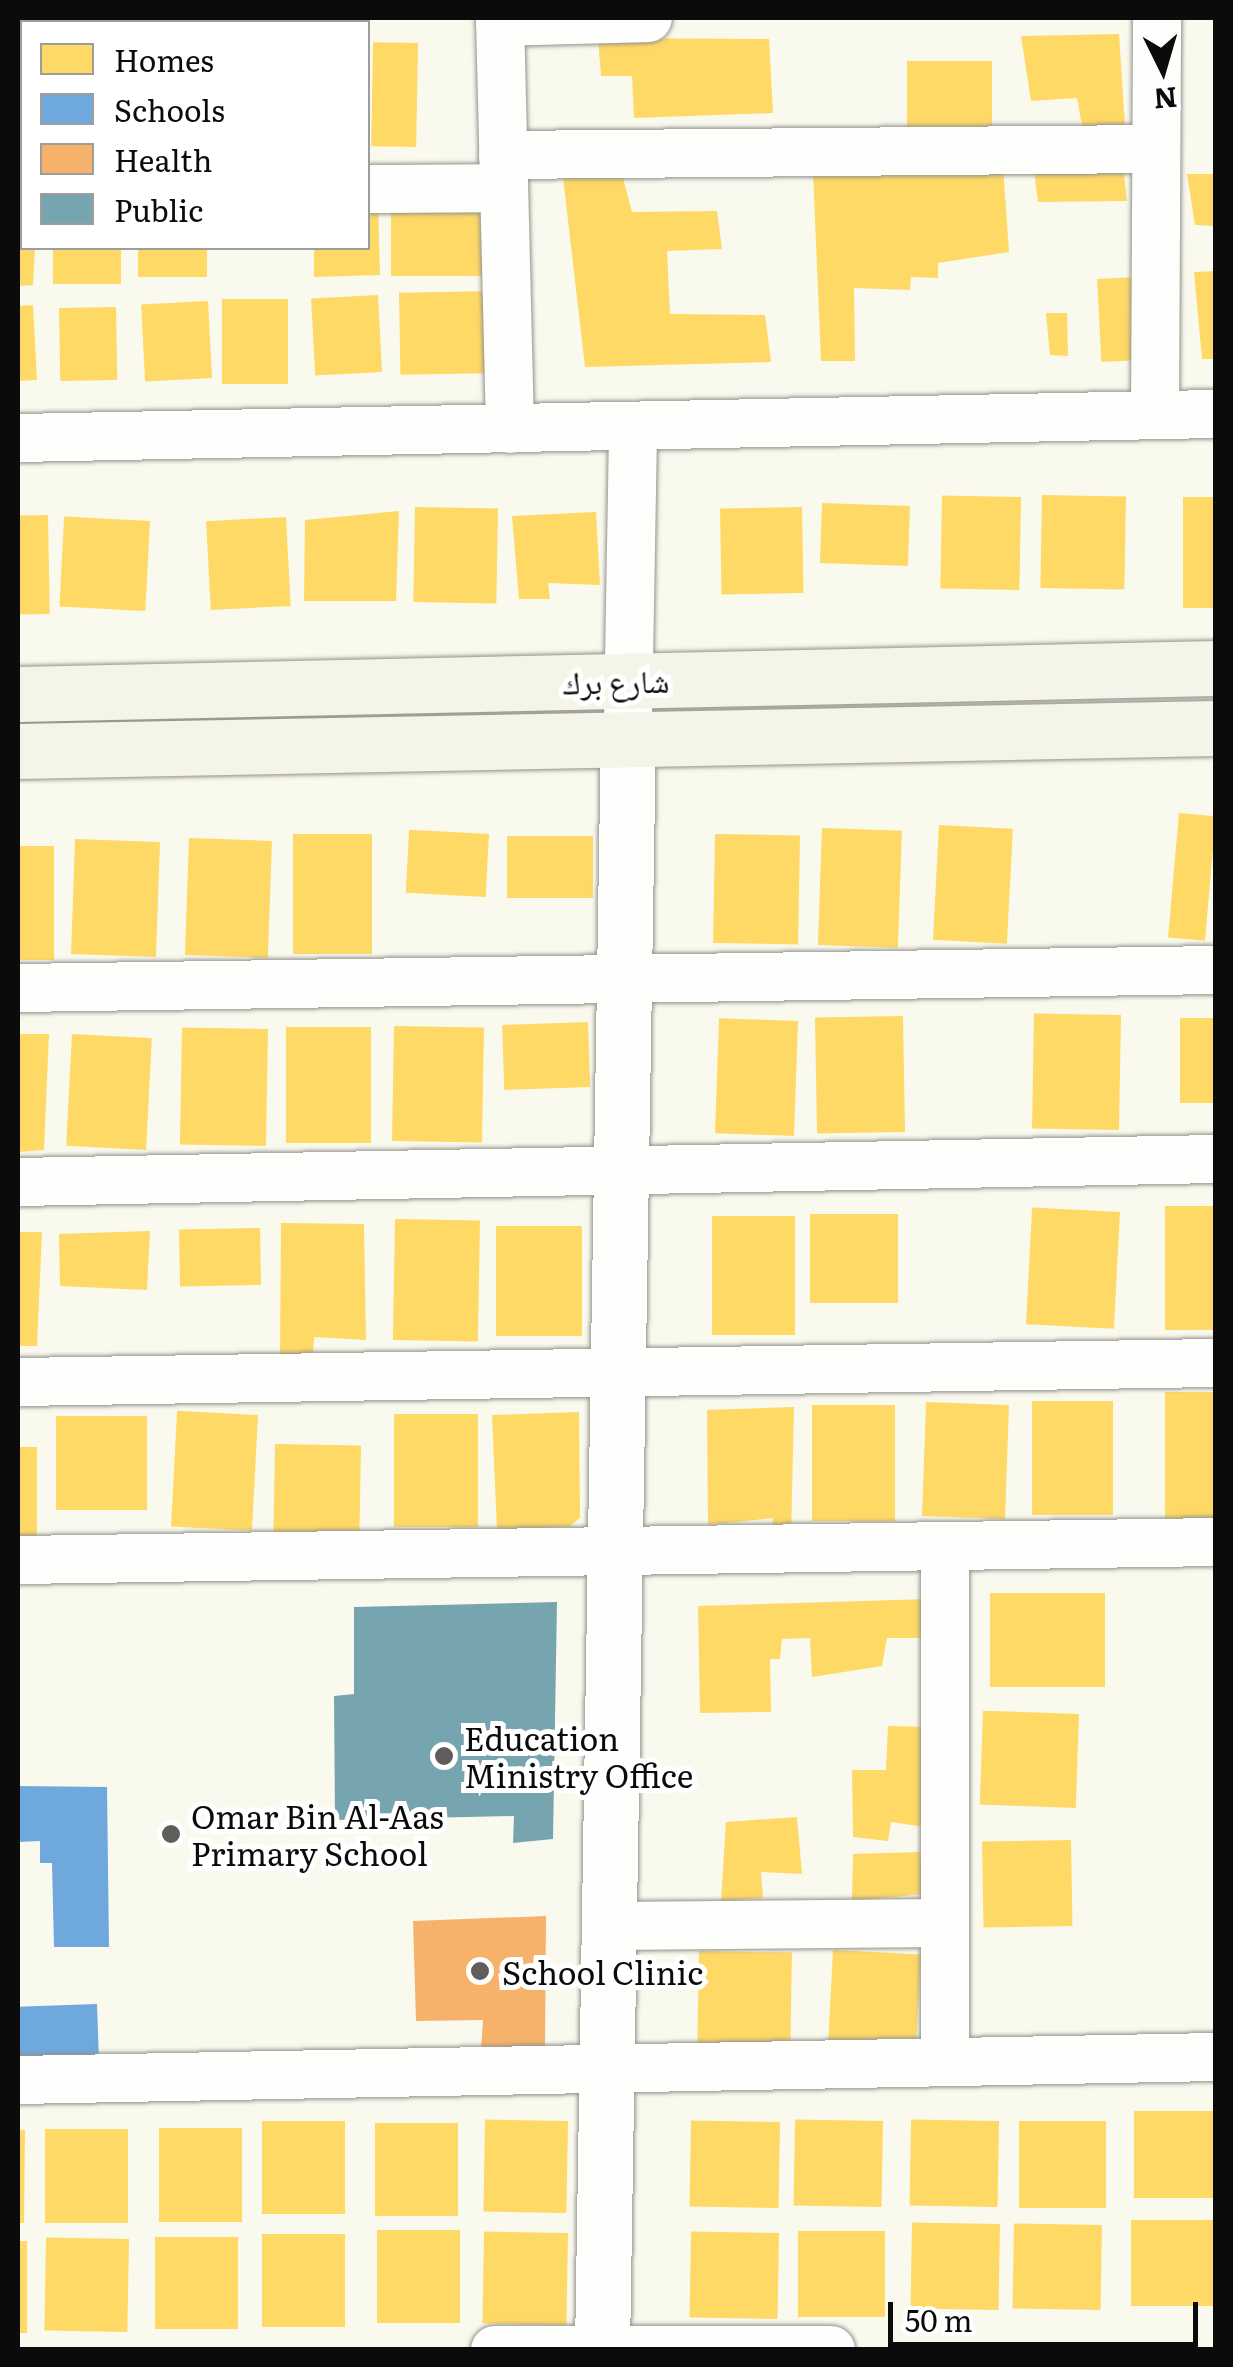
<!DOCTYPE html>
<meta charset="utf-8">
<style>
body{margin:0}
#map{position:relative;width:1233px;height:2367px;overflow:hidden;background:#faf9ee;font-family:Literata,"Noto Naskh Arabic",serif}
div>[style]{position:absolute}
.homes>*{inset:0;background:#ffd966;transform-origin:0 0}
.schools>*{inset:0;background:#6fa8dc;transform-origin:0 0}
.health>*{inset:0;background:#f6b26b}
.public>*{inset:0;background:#76a5af}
.roads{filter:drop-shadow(0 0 2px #93928d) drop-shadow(0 0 2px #93928d)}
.minor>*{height:48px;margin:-24px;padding:0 24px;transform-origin:24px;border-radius:24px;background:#fefefc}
.tertiary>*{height:55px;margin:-27.5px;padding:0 27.5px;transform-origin:27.5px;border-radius:27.5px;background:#fefefc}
.secondary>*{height:55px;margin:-27.5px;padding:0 27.5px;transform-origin:27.5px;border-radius:27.5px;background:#f4f4e8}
.dots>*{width:28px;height:28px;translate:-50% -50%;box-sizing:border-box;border:5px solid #fff;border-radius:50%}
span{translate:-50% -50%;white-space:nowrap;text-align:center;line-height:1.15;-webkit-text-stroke:10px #fff;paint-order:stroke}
.street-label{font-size:32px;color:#0b0b0b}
.poi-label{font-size:32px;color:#0b0b0b}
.left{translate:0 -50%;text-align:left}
.frame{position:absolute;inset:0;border:20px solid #0b0b0b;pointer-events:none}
.legend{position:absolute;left:20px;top:20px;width:350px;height:230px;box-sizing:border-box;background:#fff;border:2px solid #9d9d9d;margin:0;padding:12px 18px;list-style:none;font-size:30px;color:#0b0b0b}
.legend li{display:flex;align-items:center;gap:20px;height:50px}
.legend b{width:50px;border:2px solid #9d9d9d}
.north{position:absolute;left:1113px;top:20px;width:100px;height:100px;-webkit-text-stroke:8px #fff;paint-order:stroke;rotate:175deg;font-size:28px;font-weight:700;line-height:40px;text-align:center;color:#0b0b0b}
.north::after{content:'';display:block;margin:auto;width:35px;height:45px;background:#0b0b0b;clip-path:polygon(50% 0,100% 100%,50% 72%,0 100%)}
.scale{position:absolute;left:888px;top:2302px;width:310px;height:45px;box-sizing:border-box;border:5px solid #0b0b0b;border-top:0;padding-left:12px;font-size:30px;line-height:35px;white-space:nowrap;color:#0b0b0b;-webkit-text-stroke:8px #fff;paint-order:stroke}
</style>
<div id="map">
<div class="homes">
<div style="clip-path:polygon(18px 18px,38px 18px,22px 22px,22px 87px)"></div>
<div style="left:50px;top:18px;width:73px;height:4px"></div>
<div style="left:172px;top:18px;width:64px;height:4px"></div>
<div style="clip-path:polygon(1119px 34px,1125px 126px,1083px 131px,1077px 98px,1031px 101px,1021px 36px)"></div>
<div style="clip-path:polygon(598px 38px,769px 39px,773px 113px,634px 118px,632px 76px,601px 76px)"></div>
<div style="left:418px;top:43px;width:104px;height:45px;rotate:91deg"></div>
<div style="left:907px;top:61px;width:85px;height:72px"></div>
<div style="left:22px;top:110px;width:76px;height:4px;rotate:90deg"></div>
<div style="clip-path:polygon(1003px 165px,1009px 252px,938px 263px,938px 278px,911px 277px,910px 290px,854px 288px,855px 361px,821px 361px,813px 172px)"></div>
<div style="clip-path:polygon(1123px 165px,1127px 201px,1038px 202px,1034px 170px)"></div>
<div style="clip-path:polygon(622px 174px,632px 212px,717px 211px,722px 249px,667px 251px,670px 314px,765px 315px,771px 362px,585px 367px,563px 177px)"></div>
<div style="clip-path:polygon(1187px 174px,1216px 174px,1216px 226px,1195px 225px)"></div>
<div style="left:391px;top:201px;width:98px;height:75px"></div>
<div style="clip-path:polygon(378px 202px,380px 275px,314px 277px,314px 248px,368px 248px,368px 203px)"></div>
<div style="clip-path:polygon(18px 207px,22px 248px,35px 248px,33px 285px,18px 286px)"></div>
<div style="left:53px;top:248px;width:68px;height:36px"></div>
<div style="left:138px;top:248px;width:69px;height:29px"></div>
<div style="clip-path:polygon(1216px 271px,1216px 359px,1202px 359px,1194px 272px)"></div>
<div style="left:1137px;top:277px;width:83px;height:40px;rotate:87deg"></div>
<div style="left:496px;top:291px;width:82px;height:97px;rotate:89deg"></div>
<div style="left:378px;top:295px;width:77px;height:67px;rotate:87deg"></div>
<div style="left:222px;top:299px;width:66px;height:85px"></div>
<div style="left:208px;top:301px;width:77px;height:67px;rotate:87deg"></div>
<div style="clip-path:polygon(33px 305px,37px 380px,18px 381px,18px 306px)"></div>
<div style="left:116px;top:307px;width:73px;height:57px;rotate:89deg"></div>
<div style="clip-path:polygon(1046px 313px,1067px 313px,1068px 356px,1050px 355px)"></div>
<div style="left:1042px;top:495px;width:84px;height:93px;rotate:1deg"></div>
<div style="left:1021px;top:497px;width:93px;height:79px;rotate:91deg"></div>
<div style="left:1216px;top:497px;width:111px;height:33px;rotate:90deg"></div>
<div style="left:910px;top:506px;width:60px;height:88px;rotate:92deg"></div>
<div style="left:415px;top:507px;width:83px;height:95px;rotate:1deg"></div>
<div style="left:802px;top:507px;width:86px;height:82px;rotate:89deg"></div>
<div style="clip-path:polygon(399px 511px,396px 601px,304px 601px,305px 520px)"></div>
<div style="clip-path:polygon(596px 512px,600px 585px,548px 583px,550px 599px,519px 599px,512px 516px)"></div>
<div style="left:48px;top:515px;width:99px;height:30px;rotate:89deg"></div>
<div style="left:286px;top:517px;width:89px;height:80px;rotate:87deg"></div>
<div style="left:150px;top:521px;width:90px;height:86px;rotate:93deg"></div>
<div style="left:1179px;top:813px;width:37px;height:125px;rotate:5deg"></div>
<div style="left:939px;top:825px;width:74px;height:115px;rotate:3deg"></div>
<div style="left:822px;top:828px;width:80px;height:117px;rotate:2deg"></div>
<div style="left:293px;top:834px;width:79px;height:120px"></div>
<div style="left:489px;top:834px;width:63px;height:80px;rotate:93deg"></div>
<div style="left:715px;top:834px;width:85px;height:109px;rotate:1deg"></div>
<div style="left:507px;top:836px;width:86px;height:62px"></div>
<div style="left:189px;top:838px;width:83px;height:117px;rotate:2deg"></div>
<div style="left:160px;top:842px;width:115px;height:85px;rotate:92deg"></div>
<div style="left:18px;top:846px;width:36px;height:114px"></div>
<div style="left:1121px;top:1015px;width:115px;height:87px;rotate:91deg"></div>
<div style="left:903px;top:1016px;width:116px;height:88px;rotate:89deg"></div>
<div style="left:1216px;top:1018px;width:85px;height:36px;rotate:90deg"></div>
<div style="left:798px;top:1021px;width:115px;height:79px;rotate:92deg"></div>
<div style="left:588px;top:1022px;width:65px;height:86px;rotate:88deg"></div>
<div style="left:394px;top:1026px;width:90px;height:115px;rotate:1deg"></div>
<div style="left:371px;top:1027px;width:116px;height:85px;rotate:90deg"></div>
<div style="left:268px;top:1029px;width:117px;height:86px;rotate:91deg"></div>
<div style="clip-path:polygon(18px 1034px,49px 1034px,44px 1150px,18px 1152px)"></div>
<div style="left:72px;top:1034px;width:80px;height:112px;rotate:3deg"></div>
<div style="left:1216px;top:1206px;width:124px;height:51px;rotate:90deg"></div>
<div style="left:1120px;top:1212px;width:117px;height:88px;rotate:93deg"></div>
<div style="left:810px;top:1214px;width:88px;height:89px"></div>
<div style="left:795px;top:1216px;width:119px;height:83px;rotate:90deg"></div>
<div style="left:395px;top:1219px;width:85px;height:121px;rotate:1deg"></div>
<div style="clip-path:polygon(281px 1223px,364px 1224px,366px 1340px,314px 1337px,313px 1356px,280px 1356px)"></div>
<div style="left:496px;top:1226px;width:86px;height:110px"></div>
<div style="left:260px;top:1228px;width:57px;height:81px;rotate:89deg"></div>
<div style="clip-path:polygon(150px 1231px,147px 1290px,60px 1286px,59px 1234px)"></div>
<div style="clip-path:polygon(18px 1232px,42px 1232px,37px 1346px,18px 1346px)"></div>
<div style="left:1216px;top:1392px;width:128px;height:51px;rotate:90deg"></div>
<div style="left:1113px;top:1401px;width:114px;height:81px;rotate:90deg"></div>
<div style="left:895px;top:1405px;width:116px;height:83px;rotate:90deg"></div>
<div style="left:1009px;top:1405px;width:114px;height:83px;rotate:92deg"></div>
<div style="clip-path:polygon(794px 1407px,791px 1537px,772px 1536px,773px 1518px,708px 1525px,707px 1410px)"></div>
<div style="clip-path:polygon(579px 1412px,580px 1518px,570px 1526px,497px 1530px,492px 1415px)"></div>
<div style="left:394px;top:1414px;width:84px;height:113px"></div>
<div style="left:258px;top:1415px;width:116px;height:81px;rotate:93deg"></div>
<div style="left:56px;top:1416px;width:91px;height:94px"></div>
<div style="left:275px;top:1444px;width:86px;height:92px;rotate:1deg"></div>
<div style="left:18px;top:1447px;width:19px;height:93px"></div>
<div style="left:1105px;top:1593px;width:94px;height:115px;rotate:90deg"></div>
<div style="clip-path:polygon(929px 1599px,927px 1638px,887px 1638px,882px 1666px,812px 1677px,810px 1638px,782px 1639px,780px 1659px,770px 1659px,771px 1712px,700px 1713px,698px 1606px)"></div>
<div style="left:1079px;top:1714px;width:94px;height:96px;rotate:92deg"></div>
<div style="clip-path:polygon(888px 1726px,927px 1727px,925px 1827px,891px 1822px,888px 1841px,853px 1837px,852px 1770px,886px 1770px)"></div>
<div style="clip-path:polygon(797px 1817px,802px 1874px,761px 1872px,763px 1898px,721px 1901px,726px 1822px)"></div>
<div style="left:1071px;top:1840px;width:86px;height:89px;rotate:89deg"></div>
<div style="clip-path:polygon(920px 1852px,924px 1894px,852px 1901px,853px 1854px)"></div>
<div style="left:833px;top:1950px;width:88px;height:92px;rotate:3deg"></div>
<div style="left:699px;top:1951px;width:93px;height:98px;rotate:1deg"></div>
<div style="left:1216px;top:2111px;width:87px;height:82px;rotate:90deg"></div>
<div style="left:345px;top:2121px;width:93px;height:83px;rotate:90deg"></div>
<div style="left:568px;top:2121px;width:92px;height:83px;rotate:91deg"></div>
<div style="left:883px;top:2121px;width:86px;height:88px;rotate:91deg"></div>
<div style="left:999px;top:2121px;width:86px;height:88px;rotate:91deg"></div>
<div style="left:1106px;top:2121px;width:87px;height:87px;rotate:90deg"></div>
<div style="left:780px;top:2122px;width:86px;height:89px;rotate:91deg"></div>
<div style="left:458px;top:2123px;width:93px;height:83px;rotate:90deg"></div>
<div style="left:242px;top:2128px;width:94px;height:83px;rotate:90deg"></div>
<div style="left:128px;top:2129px;width:94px;height:83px;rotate:90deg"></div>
<div style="clip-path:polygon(18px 2130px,25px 2130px,24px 2223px,18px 2223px)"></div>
<div style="left:1216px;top:2220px;width:86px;height:85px;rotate:90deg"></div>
<div style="left:1000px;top:2224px;width:86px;height:88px;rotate:91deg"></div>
<div style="left:1102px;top:2225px;width:85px;height:88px;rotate:91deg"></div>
<div style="left:460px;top:2230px;width:93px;height:83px;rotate:90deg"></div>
<div style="left:885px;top:2231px;width:86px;height:87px;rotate:90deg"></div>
<div style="left:568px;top:2233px;width:92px;height:84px;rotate:91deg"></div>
<div style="left:779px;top:2233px;width:86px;height:88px;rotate:91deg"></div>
<div style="left:345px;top:2234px;width:93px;height:83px;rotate:90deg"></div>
<div style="left:238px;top:2237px;width:92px;height:83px;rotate:90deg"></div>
<div style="left:129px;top:2239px;width:93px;height:83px;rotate:91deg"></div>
<div style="left:18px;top:2241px;width:9px;height:92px"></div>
</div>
<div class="schools">
<div style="clip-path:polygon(18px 1786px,107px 1787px,109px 1947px,54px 1947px,52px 1863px,40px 1863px,40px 1841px,18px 1842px)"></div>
<div style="left:97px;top:2004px;width:57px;height:79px;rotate:88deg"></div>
</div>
<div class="health">
<div style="clip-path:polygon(546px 1916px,545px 2047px,481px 2048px,483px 2020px,416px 2021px,413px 1921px)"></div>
</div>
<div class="public">
<div style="clip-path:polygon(557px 1602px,553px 1839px,513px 1843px,514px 1816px,335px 1820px,334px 1696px,354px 1694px,354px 1607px)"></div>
</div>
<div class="roads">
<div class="minor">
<div style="left:500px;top:18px;width:411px;rotate:88.6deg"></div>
<div style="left:151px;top:22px;width:4px;rotate:-90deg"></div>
<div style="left:500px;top:22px;width:148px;rotate:-1.5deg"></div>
<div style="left:18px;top:95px;width:4px;rotate:-14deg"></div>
<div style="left:503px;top:155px;width:653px;rotate:-0.53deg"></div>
<div style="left:368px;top:189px;width:136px;rotate:-0.4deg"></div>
<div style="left:18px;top:194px;width:4px"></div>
<div style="left:1155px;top:415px;width:397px;rotate:-89.7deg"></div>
<div style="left:18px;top:438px;width:1198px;rotate:-1.15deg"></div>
<div style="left:628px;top:719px;width:292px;rotate:-89deg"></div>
<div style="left:18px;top:988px;width:1198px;rotate:-0.86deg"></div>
<div style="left:18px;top:1182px;width:1198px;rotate:-1.1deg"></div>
<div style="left:18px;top:1382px;width:1198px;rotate:-0.91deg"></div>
<div style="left:945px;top:1547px;width:515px;rotate:90deg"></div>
<div style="left:18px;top:1560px;width:1198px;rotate:-0.86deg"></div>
<div style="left:609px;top:1926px;width:335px;rotate:-0.5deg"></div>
<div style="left:18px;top:2080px;width:1198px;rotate:-1.1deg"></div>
<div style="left:495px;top:2350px;width:336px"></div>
</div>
<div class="tertiary">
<div style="left:602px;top:2350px;width:1611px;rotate:-89.08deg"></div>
</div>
<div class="secondary">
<div style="left:18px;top:694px;width:1198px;rotate:-1.24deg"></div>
<div style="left:18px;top:751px;width:1198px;rotate:-1.1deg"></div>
</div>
</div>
<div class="dots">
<div style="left:444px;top:1756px;background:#5f5e5a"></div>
<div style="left:171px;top:1834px;background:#5f5e5a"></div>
<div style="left:480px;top:1971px;background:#5f5e5a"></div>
</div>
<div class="street-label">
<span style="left:616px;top:680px;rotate:-1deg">شارع برك</span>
</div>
<div class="poi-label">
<span class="left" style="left:464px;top:1756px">Education<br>Ministry Office</span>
<span class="left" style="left:191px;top:1834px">Omar Bin Al-Aas<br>Primary School</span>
<span class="left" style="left:502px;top:1971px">School Clinic</span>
</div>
<div class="frame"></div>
<ul class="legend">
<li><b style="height:28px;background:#ffd966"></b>Homes</li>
<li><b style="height:28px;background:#6fa8dc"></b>Schools</li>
<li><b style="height:28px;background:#f6b26b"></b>Health</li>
<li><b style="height:28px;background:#76a5af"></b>Public</li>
</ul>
<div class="north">N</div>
<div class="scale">50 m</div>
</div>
